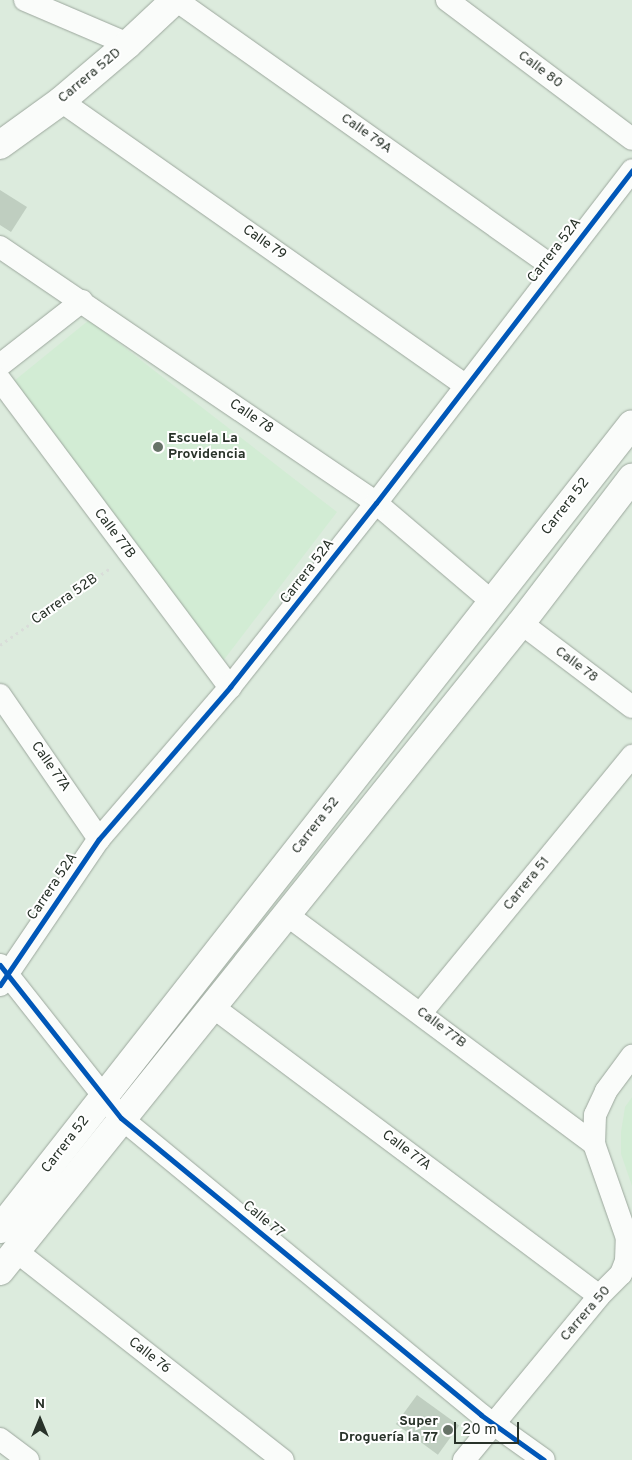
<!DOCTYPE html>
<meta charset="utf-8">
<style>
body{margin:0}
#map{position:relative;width:632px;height:1460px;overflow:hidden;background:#dcebdd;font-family:Overpass,sans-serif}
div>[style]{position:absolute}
.built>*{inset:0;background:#d2ecd4}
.building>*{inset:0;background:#bfcec0;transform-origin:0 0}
.path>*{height:3px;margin-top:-1.5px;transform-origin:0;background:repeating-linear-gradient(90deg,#d9ddd9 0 2.5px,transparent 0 6.5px)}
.roads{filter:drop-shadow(0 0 1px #9ca79d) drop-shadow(0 0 1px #9ca79d)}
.minor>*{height:22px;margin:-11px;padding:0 11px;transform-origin:11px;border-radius:11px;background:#fafcfa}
.major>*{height:28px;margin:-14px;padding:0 14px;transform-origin:14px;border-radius:14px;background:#fafcfa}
.cycleway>*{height:5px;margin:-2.5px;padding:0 2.5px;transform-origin:2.5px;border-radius:2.5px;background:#0057b8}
.dots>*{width:14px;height:14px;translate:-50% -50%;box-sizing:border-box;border:2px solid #fff;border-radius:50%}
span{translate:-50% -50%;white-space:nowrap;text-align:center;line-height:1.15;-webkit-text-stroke:4px #fff;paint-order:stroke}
.street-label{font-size:14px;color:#283229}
.poi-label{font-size:14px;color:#283229;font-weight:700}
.left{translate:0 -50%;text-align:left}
.right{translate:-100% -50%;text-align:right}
.north{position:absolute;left:15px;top:1395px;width:50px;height:50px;-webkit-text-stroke:4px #fff;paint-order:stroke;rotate:0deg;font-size:14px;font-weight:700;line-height:20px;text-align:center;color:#283229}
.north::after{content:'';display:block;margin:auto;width:18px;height:22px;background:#283229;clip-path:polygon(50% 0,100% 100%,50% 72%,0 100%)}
.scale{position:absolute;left:454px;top:1422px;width:65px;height:22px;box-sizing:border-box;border:2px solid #283229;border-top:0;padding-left:6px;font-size:15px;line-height:18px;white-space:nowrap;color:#283229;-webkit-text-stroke:4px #fff;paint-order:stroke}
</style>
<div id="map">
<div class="built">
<div style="clip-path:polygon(89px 320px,337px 512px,223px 661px,14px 381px)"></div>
<div style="clip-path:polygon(632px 1097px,632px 1186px,621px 1154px,621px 1132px,625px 1107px)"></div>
</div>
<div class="building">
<div style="clip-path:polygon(0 190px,27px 207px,11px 232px,0 225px)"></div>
<div style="left:417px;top:1395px;width:52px;height:36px;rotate:36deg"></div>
</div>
<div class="path">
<div style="left:0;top:645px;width:136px;rotate:-34.9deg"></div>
</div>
<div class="roads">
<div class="minor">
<div style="left:25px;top:0;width:112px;rotate:23.1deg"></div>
<div style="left:176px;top:0;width:464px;rotate:35.3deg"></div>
<div style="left:447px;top:0;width:231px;rotate:36.9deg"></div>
<div style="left:61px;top:101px;width:495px;rotate:35.1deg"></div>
<div style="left:0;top:247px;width:455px;rotate:34.2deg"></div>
<div style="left:376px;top:503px;width:151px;rotate:40.4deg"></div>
<div style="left:0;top:365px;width:104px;rotate:-38deg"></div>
<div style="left:0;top:380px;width:384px;rotate:53.2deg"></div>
<div style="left:521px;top:623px;width:139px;rotate:37.1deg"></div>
<div style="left:0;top:695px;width:175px;rotate:55.5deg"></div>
<div style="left:287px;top:915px;width:383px;rotate:36.7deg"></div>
<div style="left:0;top:965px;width:195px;rotate:51.7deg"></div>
<div style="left:121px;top:1118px;width:467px;rotate:39.5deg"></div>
<div style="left:481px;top:1415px;width:77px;rotate:35.5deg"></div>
<div style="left:0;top:985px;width:176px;rotate:-55.9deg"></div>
<div style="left:99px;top:839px;width:201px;rotate:-49.2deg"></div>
<div style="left:230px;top:687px;width:235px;rotate:-51.6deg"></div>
<div style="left:376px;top:503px;width:420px;rotate:-52.4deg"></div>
<div style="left:213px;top:1007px;width:482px;rotate:36.8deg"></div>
<div style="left:421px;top:1013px;width:333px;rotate:-50.6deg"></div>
<div style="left:16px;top:1251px;width:339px;rotate:38.1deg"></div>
<div style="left:0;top:1439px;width:35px;rotate:37deg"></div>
<div style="left:464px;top:1460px;width:212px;rotate:-50.5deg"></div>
<div style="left:599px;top:1296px;width:31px;rotate:-45deg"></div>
<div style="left:621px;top:1274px;width:14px;rotate:-69deg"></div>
<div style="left:626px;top:1261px;width:23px;rotate:-88deg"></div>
<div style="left:627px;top:1238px;width:100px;rotate:-109.3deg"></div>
<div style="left:594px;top:1144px;width:29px;rotate:-88deg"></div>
<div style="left:595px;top:1115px;width:26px;rotate:-65deg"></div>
<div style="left:606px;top:1091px;width:44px;rotate:-53.4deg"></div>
</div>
<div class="major">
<div style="left:0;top:145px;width:75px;rotate:-35.8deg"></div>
<div style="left:61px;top:101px;width:88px;rotate:-40.4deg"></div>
<div style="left:128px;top:44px;width:64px;rotate:-43.1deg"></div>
<div style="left:0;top:1229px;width:1023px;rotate:-51.86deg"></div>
<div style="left:0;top:1271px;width:831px;rotate:-51.2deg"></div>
<div style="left:521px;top:623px;width:183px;rotate:-52.6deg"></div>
</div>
</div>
<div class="cycleway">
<div style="left:0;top:965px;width:195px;rotate:51.7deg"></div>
<div style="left:121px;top:1118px;width:467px;rotate:39.5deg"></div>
<div style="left:481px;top:1415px;width:77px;rotate:35.5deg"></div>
<div style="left:0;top:985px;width:176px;rotate:-55.9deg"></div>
<div style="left:99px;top:839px;width:201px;rotate:-49.2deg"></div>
<div style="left:230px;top:687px;width:235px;rotate:-51.6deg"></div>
<div style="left:376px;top:503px;width:420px;rotate:-52.4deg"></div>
</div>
<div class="dots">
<div style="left:158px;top:447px;background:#677368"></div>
<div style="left:448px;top:1430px;background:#677368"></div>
</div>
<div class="street-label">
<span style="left:540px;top:70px;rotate:37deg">Calle 80</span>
<span style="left:90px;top:76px;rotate:-40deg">Carrera 52D</span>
<span style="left:366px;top:134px;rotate:35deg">Calle 79A</span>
<span style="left:264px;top:243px;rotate:35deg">Calle 79</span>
<span style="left:555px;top:251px;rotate:-52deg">Carrera 52A</span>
<span style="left:251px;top:417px;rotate:34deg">Calle 78</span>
<span style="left:566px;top:507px;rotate:-52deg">Carrera 52</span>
<span style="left:114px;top:534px;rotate:53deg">Calle 77B</span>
<span style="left:308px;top:572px;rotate:-52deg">Carrera 52A</span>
<span style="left:65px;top:600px;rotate:-35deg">Carrera 52B</span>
<span style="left:576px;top:665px;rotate:37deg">Calle 78</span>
<span style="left:50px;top:767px;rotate:55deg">Calle 77A</span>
<span style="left:316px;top:826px;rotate:-52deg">Carrera 52</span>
<span style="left:527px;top:884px;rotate:-51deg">Carrera 51</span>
<span style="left:53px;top:887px;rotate:-56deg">Carrera 52A</span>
<span style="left:441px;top:1028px;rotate:37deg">Calle 77B</span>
<span style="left:66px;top:1145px;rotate:-52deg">Carrera 52</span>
<span style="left:406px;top:1151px;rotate:37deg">Calle 77A</span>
<span style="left:263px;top:1220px;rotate:40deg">Calle 77</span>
<span style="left:586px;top:1314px;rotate:-49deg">Carrera 50</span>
<span style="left:149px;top:1356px;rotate:38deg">Calle 76</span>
</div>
<div class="poi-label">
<span class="left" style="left:168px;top:447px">Escuela La<br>Providencia</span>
<span class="right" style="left:438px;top:1430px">Super<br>Droguería la 77</span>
</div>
<div class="north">N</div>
<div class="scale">20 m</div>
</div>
